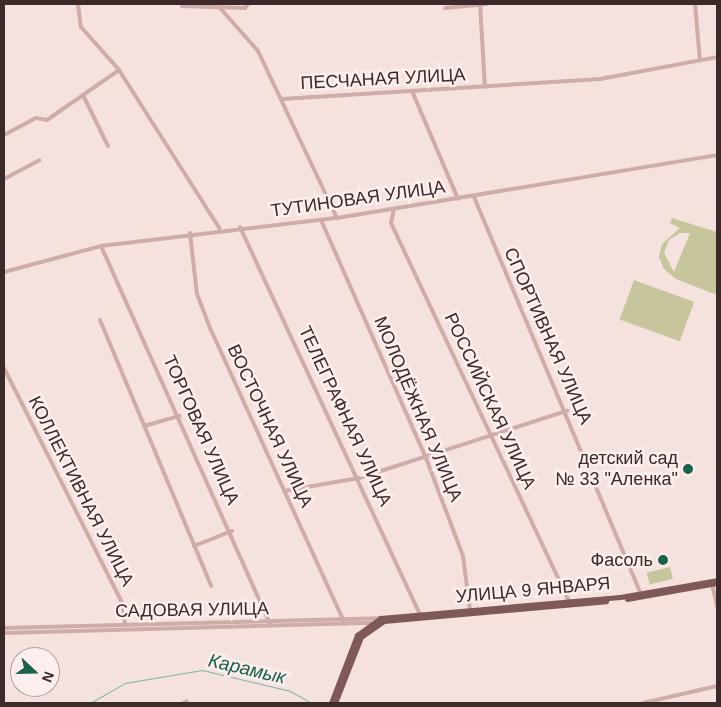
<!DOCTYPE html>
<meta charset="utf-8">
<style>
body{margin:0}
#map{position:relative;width:721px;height:707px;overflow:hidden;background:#f5e2de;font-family:Arial,sans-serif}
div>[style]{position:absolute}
.green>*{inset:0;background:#c7c59c;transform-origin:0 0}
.stream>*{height:1px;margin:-0.5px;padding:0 0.5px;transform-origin:0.5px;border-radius:0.5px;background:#7ab6a2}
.minor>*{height:4px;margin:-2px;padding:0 2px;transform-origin:2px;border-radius:2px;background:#cfaca8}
.major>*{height:5px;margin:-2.5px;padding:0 2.5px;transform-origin:2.5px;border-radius:2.5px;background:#7f595a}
.dots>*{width:14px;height:14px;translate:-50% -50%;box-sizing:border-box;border:2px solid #fceeec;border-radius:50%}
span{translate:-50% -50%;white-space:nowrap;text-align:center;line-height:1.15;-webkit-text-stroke:5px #fceeec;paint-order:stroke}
.street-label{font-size:18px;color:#3c292a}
.poi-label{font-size:18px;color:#3c292a}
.right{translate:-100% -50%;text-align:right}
.water-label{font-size:19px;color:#1a624c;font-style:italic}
.frame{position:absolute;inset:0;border:5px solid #3c292a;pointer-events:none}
.north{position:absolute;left:10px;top:647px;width:50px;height:50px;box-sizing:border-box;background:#fceeec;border:1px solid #af9f9e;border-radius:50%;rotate:111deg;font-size:14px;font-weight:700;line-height:20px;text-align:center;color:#3c292a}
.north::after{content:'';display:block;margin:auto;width:18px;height:22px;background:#1a624c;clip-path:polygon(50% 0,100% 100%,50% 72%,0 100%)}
</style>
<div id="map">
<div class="green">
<div style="clip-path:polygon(evenodd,672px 218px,717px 232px,717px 295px,676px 279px,664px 269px,659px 257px,662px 244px,680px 228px,670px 223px,672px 218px,680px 233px,690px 233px,674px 272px,664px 253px,669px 240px,680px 233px)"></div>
<div style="left:634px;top:280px;width:64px;height:42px;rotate:20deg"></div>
<div style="left:670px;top:567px;width:12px;height:24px;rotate:76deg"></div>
</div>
<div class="stream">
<div style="left:90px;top:703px;width:40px;rotate:-29.7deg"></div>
<div style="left:125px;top:683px;width:78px;rotate:-9.6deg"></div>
<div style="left:202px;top:670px;width:90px;rotate:13.4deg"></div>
<div style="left:290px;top:691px;width:25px;rotate:29deg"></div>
</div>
<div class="minor">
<div style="left:78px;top:4px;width:23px;rotate:83deg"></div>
<div style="left:81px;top:27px;width:57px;rotate:48.5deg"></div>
<div style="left:119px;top:70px;width:188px;rotate:57.6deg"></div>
<div style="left:480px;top:4px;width:83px;rotate:86.6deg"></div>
<div style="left:695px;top:4px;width:57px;rotate:85deg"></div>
<div style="left:182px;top:6px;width:63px;rotate:1.8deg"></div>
<div style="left:245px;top:8px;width:5px;rotate:-53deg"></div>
<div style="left:220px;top:8px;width:57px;rotate:48.5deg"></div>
<div style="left:258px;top:51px;width:185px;rotate:64.7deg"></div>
<div style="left:445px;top:8px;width:42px;rotate:-5.4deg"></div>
<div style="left:412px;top:91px;width:117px;rotate:66.9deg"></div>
<div style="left:83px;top:95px;width:57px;rotate:63.9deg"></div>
<div style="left:282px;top:99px;width:319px;rotate:-3.6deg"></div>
<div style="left:600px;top:79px;width:119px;rotate:-10.6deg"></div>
<div style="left:4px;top:135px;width:36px;rotate:-28deg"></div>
<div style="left:36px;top:118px;width:11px;rotate:10deg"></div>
<div style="left:47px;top:120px;width:88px;rotate:-34.8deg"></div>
<div style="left:4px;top:179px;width:40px;rotate:-28deg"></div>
<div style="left:474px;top:197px;width:433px;rotate:67.2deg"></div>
<div style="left:394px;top:209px;width:14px;rotate:102deg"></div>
<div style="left:391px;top:223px;width:419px;rotate:64.8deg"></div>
<div style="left:321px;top:220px;width:260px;rotate:66.2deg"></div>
<div style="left:426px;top:458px;width:105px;rotate:69.3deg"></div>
<div style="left:463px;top:556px;width:55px;rotate:82.7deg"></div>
<div style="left:240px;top:227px;width:428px;rotate:65.1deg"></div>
<div style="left:190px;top:233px;width:61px;rotate:83.5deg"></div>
<div style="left:197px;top:294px;width:39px;rotate:69deg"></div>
<div style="left:211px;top:330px;width:323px;rotate:65.5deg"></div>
<div style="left:101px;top:246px;width:416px;rotate:65.9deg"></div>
<div style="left:4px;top:272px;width:100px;rotate:-15deg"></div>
<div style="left:101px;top:246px;width:238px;rotate:-6.8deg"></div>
<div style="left:337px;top:218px;width:385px;rotate:-9.4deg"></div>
<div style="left:100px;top:320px;width:288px;rotate:67.3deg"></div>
<div style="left:4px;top:368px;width:265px;rotate:63.3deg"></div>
<div style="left:123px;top:605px;width:20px;rotate:84deg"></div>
<div style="left:144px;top:426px;width:37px;rotate:-16deg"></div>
<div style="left:284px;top:491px;width:76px;rotate:-9.8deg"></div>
<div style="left:359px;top:478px;width:219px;rotate:-17.9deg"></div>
<div style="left:194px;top:546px;width:41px;rotate:-21.5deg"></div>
<div style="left:712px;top:584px;width:22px;rotate:77deg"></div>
<div style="left:4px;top:628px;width:376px;rotate:-1.5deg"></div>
<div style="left:4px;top:633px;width:367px;rotate:-1.6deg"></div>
<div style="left:183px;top:703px;width:4px;rotate:-27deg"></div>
<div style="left:643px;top:703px;width:76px;rotate:-12.9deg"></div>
</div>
<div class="major">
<div style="left:627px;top:599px;width:91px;rotate:-10.1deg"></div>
<div style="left:331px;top:703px;width:73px;rotate:-69.1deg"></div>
<div style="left:357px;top:635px;width:29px;rotate:-36deg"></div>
<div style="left:380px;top:618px;width:241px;rotate:-5deg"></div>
<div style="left:620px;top:597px;width:98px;rotate:-9.9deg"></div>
<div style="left:335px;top:703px;width:71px;rotate:-68.5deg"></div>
<div style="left:361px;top:637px;width:28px;rotate:-35deg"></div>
<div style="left:384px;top:621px;width:223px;rotate:-5.1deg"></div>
</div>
<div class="dots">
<div style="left:688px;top:469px;background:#1a624c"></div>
<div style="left:663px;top:560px;background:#1a624c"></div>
</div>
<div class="street-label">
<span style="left:383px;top:79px;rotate:-3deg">ПЕСЧАНАЯ УЛИЦА</span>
<span style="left:358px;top:199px;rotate:-8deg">ТУТИНОВАЯ УЛИЦА</span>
<span style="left:548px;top:336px;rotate:66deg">СПОРТИВНАЯ УЛИЦА</span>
<span style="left:490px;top:401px;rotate:65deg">РОССИЙСКАЯ УЛИЦА</span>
<span style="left:418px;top:409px;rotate:67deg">МОЛОДЁЖНАЯ УЛИЦА</span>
<span style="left:345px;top:416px;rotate:65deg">ТЕЛЕГРАФНАЯ УЛИЦА</span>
<span style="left:270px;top:426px;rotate:65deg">ВОСТОЧНАЯ УЛИЦА</span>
<span style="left:201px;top:430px;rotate:66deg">ТОРГОВАЯ УЛИЦА</span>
<span style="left:81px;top:491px;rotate:63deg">КОЛЛЕКТИВНАЯ УЛИЦА</span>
<span style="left:533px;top:590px;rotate:-5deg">УЛИЦА 9 ЯНВАРЯ</span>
<span style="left:192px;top:610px;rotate:-1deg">САДОВАЯ УЛИЦА</span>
</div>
<div class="poi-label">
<span class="right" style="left:678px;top:469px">детский сад<br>№ 33 "Аленка"</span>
<span class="right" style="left:653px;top:560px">Фасоль</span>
</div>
<div class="water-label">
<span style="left:247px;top:669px;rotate:13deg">Карамык</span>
</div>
<div class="frame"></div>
<div class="north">N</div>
</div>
